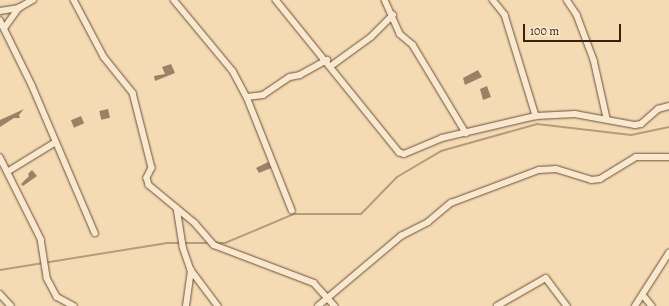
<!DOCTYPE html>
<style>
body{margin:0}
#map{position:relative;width:669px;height:306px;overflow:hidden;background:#f5dbb4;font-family:Alegreya,serif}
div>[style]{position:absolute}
.stream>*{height:2px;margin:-1px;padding:0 1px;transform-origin:1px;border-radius:1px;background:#b59c7d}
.building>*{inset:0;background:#9b8266;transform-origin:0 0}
.roads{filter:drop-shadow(0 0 1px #68503a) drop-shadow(0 0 1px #68503a)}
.minor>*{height:5.5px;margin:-2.75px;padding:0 2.75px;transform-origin:2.75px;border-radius:2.75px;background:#f8e8ce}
span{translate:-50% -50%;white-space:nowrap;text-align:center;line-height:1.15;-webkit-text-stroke:3px #f8e8ce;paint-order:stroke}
.scale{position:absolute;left:523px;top:24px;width:98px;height:18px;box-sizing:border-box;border:2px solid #392112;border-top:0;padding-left:5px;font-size:12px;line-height:14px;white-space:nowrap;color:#392112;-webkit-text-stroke:3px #f8e8ce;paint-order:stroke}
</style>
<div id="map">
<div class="stream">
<div style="left:0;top:270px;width:168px;rotate:-9.2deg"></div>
<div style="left:166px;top:243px;width:59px"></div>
<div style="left:225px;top:243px;width:75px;rotate:-22.8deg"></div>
<div style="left:294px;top:214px;width:67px"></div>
<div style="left:361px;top:214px;width:52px;rotate:-45.8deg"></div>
<div style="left:397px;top:177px;width:51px;rotate:-30.6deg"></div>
<div style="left:441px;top:151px;width:100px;rotate:-15.7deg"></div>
<div style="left:537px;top:124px;width:95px;rotate:6.7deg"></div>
<div style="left:631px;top:135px;width:39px;rotate:-12deg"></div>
</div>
<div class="building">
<div style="clip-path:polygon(171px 64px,175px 73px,155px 81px,154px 76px,165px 74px,162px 67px)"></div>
<div style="clip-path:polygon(478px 70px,482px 77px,465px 85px,463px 78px)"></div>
<div style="clip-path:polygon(487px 86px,491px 97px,483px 100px,480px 89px)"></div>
<div style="clip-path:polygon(24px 109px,19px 115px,20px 118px,14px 118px,0 127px,0 120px)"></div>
<div style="left:108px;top:109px;width:9px;height:9px;rotate:77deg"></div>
<div style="left:81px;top:116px;width:8px;height:11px;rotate:67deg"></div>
<div style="clip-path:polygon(268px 162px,271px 168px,259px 173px,256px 168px)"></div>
<div style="clip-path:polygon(32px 170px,37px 176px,23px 186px,21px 184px,29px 176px,28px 174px)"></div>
</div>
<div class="roads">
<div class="minor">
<div style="left:74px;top:0;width:64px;rotate:62.2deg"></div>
<div style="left:104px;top:57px;width:46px;rotate:51.1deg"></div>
<div style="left:133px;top:93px;width:77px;rotate:75.8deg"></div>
<div style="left:152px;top:168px;width:11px;rotate:117deg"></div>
<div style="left:147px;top:178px;width:7px;rotate:74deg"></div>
<div style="left:149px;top:185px;width:60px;rotate:39.6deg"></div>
<div style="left:195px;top:223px;width:29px;rotate:49deg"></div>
<div style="left:214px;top:245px;width:107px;rotate:20.8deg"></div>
<div style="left:314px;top:283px;width:31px;rotate:48deg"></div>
<div style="left:174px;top:0;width:92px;rotate:50.3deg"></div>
<div style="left:233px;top:71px;width:30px;rotate:62deg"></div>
<div style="left:247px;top:97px;width:122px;rotate:68.3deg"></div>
<div style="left:276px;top:0;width:196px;rotate:51deg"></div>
<div style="left:399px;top:152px;width:5px;rotate:22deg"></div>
<div style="left:404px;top:154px;width:41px;rotate:-22.8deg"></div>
<div style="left:442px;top:138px;width:97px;rotate:-13.2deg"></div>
<div style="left:536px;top:116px;width:39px;rotate:-3deg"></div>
<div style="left:575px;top:114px;width:61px;rotate:10.4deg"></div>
<div style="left:635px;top:125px;width:6px;rotate:-9deg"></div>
<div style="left:641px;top:124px;width:23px;rotate:-41deg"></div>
<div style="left:658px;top:109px;width:11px;rotate:-15deg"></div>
<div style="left:385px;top:0;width:37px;rotate:66deg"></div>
<div style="left:400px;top:34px;width:17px;rotate:40deg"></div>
<div style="left:413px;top:45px;width:103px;rotate:58.9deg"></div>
<div style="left:493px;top:0;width:19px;rotate:51deg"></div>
<div style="left:505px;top:15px;width:106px;rotate:72.9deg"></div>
<div style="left:567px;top:0;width:18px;rotate:56deg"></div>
<div style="left:577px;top:15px;width:48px;rotate:69.3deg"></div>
<div style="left:594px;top:60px;width:59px;rotate:77.4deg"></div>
<div style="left:0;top:11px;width:19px;rotate:-9deg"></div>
<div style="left:19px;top:8px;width:16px;rotate:-30deg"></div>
<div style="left:0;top:20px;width:72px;rotate:63.8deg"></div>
<div style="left:32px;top:85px;width:161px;rotate:66.9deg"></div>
<div style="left:5px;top:27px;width:24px;rotate:-54deg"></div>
<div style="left:331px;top:66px;width:49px;rotate:-35.9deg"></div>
<div style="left:371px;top:37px;width:31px;rotate:-45deg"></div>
<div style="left:247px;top:97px;width:16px;rotate:-7deg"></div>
<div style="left:263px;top:95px;width:32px;rotate:-34deg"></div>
<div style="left:290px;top:77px;width:10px;rotate:-11deg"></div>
<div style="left:300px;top:75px;width:31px;rotate:-29deg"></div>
<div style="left:0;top:157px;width:92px;rotate:63.4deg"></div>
<div style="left:41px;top:239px;width:39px;rotate:81deg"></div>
<div style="left:47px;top:278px;width:21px;rotate:62deg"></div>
<div style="left:57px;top:297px;width:19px;rotate:28deg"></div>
<div style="left:7px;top:172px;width:57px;rotate:-31.5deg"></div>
<div style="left:177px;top:208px;width:39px;rotate:81deg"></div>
<div style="left:183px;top:247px;width:24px;rotate:71deg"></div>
<div style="left:191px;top:270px;width:45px;rotate:53.1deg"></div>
<div style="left:0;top:294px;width:16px;rotate:47deg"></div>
<div style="left:643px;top:295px;width:14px;rotate:51deg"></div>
<div style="left:186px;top:306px;width:36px;rotate:-82deg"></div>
<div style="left:318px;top:306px;width:109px;rotate:-40.1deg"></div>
<div style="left:401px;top:236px;width:30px;rotate:-27deg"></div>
<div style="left:428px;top:222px;width:30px;rotate:-40deg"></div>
<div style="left:451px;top:203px;width:94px;rotate:-20.6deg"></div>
<div style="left:539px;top:170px;width:17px;rotate:-3deg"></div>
<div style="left:556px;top:169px;width:37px;rotate:17deg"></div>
<div style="left:591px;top:180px;width:9px;rotate:-6deg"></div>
<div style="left:600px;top:179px;width:42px;rotate:-31.4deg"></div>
<div style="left:636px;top:157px;width:33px"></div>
<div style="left:497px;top:306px;width:56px;rotate:-29.7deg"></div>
<div style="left:546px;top:278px;width:35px;rotate:53deg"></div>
<div style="left:635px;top:306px;width:63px;rotate:-57.3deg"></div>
</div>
</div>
<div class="scale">100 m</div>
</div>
